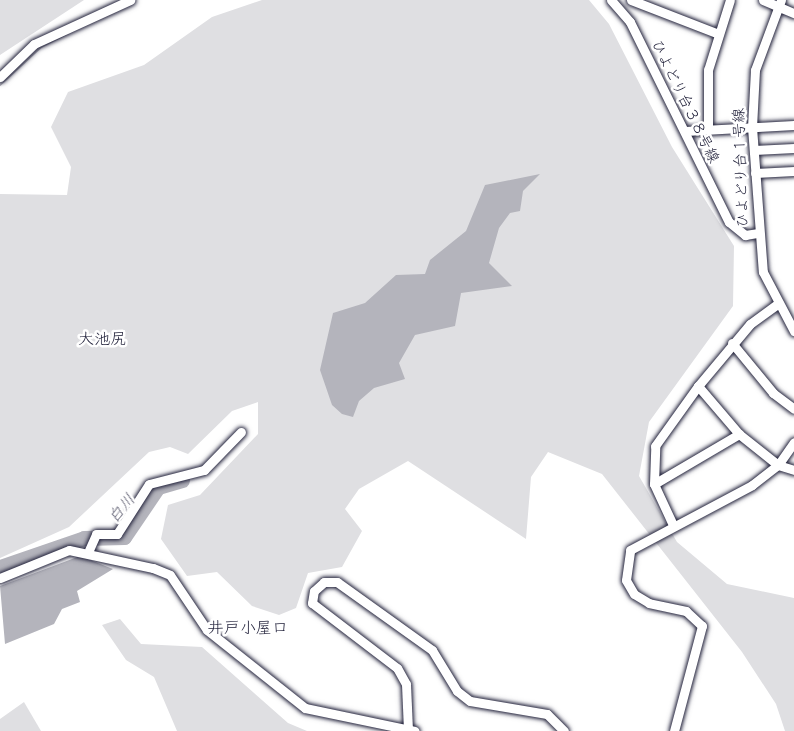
<!DOCTYPE html>
<meta charset="utf-8">
<style>
body{margin:0}
#map{position:relative;width:794px;height:731px;overflow:hidden;background:#fff;font-family:Delius,"Klee One",sans-serif}
div>[style]{position:absolute}
.green>*{inset:0;background:#dfdfe2}
.water>*{inset:0;background:#b4b4bc}
.stream>*{height:2px;margin:-1px;padding:0 1px;transform-origin:1px;border-radius:1px;background:#b4b4bc}
.river>*{height:15px;margin:-7.5px;padding:0 7.5px;transform-origin:7.5px;border-radius:7.5px;background:#b4b4bc}
.roads{filter:drop-shadow(0 0 2px #22223b) drop-shadow(0 0 2px #22223b)}
.minor>*{height:9px;margin:-4.5px;padding:0 4.5px;transform-origin:4.5px;border-radius:4.5px;background:#fff}
span{translate:-50% -50%;white-space:nowrap;text-align:center;line-height:1.15;-webkit-text-stroke:5px #fff;paint-order:stroke}
.street-label{font-size:15px;color:#22223b}
.neighbourhood-label{font-size:16px;color:#22223b}
.water-label{font-size:16px;color:#5c5c6f;font-style:italic}
</style>
<div id="map">
<div class="green">
<div style="clip-path:polygon(0 0,84px 0,0 55px)"></div>
<div style="clip-path:polygon(262px 0,589px 0,609px 24px,672px 147px,734px 246px,733px 306px,649px 422px,639px 476px,677px 542px,727px 584px,794px 598px,794px 731px,785px 731px,776px 704px,742px 652px,602px 474px,548px 452px,531px 477px,526px 539px,408px 461px,359px 489px,345px 509px,362px 531px,342px 567px,308px 573px,296px 608px,279px 615px,252px 606px,217px 572px,187px 576px,161px 539px,168px 505px,200px 495px,258px 434px,258px 402px,232px 411px,188px 454px,170px 447px,149px 452px,69px 527px,0 558px,0 194px,67px 195px,71px 167px,51px 127px,68px 92px,144px 65px,212px 17px)"></div>
<div style="clip-path:polygon(120px 619px,141px 644px,202px 647px,288px 723px,307px 731px,177px 731px,154px 677px,126px 660px,102px 625px)"></div>
<div style="clip-path:polygon(24px 702px,41px 731px,0 731px,0 719px)"></div>
</div>
<div class="water">
<div style="clip-path:polygon(540px 174px,523px 191px,520px 211px,510px 213px,499px 228px,489px 263px,512px 286px,461px 293px,455px 326px,415px 335px,399px 363px,405px 379px,374px 388px,359px 401px,353px 417px,342px 414px,332px 405px,320px 370px,333px 313px,365px 303px,396px 275px,425px 274px,430px 260px,466px 231px,485px 185px)"></div>
<div style="clip-path:polygon(80px 556px,113px 569px,77px 591px,80px 602px,62px 609px,54px 624px,5px 644px,0 586px)"></div>
</div>
<div class="stream">
<div style="left:0;top:85px;width:56px;rotate:-42.8deg"></div>
<div style="left:41px;top:47px;width:30px;rotate:-27deg"></div>
</div>
<div class="river">
<div style="left:0;top:567px;width:89px;rotate:-19deg"></div>
<div style="left:84px;top:538px;width:40px;rotate:-1.4deg"></div>
<div style="left:124px;top:537px;width:60px;rotate:-55.8deg"></div>
<div style="left:158px;top:487px;width:25px;rotate:-16deg"></div>
</div>
<div class="roads">
<div class="minor">
<div style="left:611px;top:0;width:29px;rotate:49deg"></div>
<div style="left:630px;top:22px;width:223px;rotate:63.7deg"></div>
<div style="left:729px;top:222px;width:21px;rotate:39deg"></div>
<div style="left:745px;top:235px;width:12px;rotate:-9deg"></div>
<div style="left:631px;top:0;width:91px;rotate:21.2deg"></div>
<div style="left:763px;top:0;width:34px;rotate:23deg"></div>
<div style="left:781px;top:0;width:75px;rotate:110.4deg"></div>
<div style="left:755px;top:70px;width:57px;rotate:93deg"></div>
<div style="left:752px;top:127px;width:145px;rotate:85.7deg"></div>
<div style="left:763px;top:272px;width:67px;rotate:62.3deg"></div>
<div style="left:0;top:77px;width:47px;rotate:-44.1deg"></div>
<div style="left:34px;top:44px;width:106px;rotate:-24.6deg"></div>
<div style="left:708px;top:129px;width:59px;rotate:-90deg"></div>
<div style="left:708px;top:70px;width:73px;rotate:-72.6deg"></div>
<div style="left:685px;top:131px;width:109px;rotate:-3.2deg"></div>
<div style="left:754px;top:150px;width:40px;rotate:-2.9deg"></div>
<div style="left:755px;top:173px;width:39px;rotate:-3deg"></div>
<div style="left:776px;top:305px;width:32px;rotate:144deg"></div>
<div style="left:750px;top:324px;width:81px;rotate:130deg"></div>
<div style="left:698px;top:386px;width:63px;rotate:49.5deg"></div>
<div style="left:739px;top:434px;width:50px;rotate:38.5deg"></div>
<div style="left:778px;top:465px;width:17px;rotate:17deg"></div>
<div style="left:732px;top:343px;width:65px;rotate:50.6deg"></div>
<div style="left:773px;top:393px;width:26px;rotate:37deg"></div>
<div style="left:654px;top:484px;width:99px;rotate:-30.5deg"></div>
<div style="left:673px;top:525px;width:45px;rotate:-114.9deg"></div>
<div style="left:654px;top:484px;width:38px;rotate:-88deg"></div>
<div style="left:655px;top:446px;width:74px;rotate:-54.4deg"></div>
<div style="left:89px;top:550px;width:17px;rotate:-66deg"></div>
<div style="left:96px;top:534px;width:21px"></div>
<div style="left:117px;top:534px;width:59px;rotate:-57.4deg"></div>
<div style="left:149px;top:484px;width:57px;rotate:-14.3deg"></div>
<div style="left:204px;top:470px;width:53px;rotate:-45.8deg"></div>
<div style="left:0;top:578px;width:74px;rotate:-22.1deg"></div>
<div style="left:69px;top:550px;width:86px;rotate:12.1deg"></div>
<div style="left:153px;top:568px;width:18px;rotate:22deg"></div>
<div style="left:170px;top:575px;width:66px;rotate:56.1deg"></div>
<div style="left:207px;top:630px;width:125px;rotate:38.5deg"></div>
<div style="left:305px;top:708px;width:112px;rotate:11.8deg"></div>
<div style="left:408px;top:730px;width:46px;rotate:-92.5deg"></div>
<div style="left:406px;top:684px;width:18px;rotate:-119deg"></div>
<div style="left:397px;top:668px;width:107px;rotate:-142.6deg"></div>
<div style="left:312px;top:603px;width:12px;rotate:-81deg"></div>
<div style="left:314px;top:591px;width:13px;rotate:-42deg"></div>
<div style="left:324px;top:582px;width:13px"></div>
<div style="left:337px;top:582px;width:117px;rotate:35.6deg"></div>
<div style="left:432px;top:650px;width:48px;rotate:58.6deg"></div>
<div style="left:457px;top:691px;width:16px;rotate:38deg"></div>
<div style="left:470px;top:701px;width:78px;rotate:9.6deg"></div>
<div style="left:547px;top:714px;width:24px;rotate:45deg"></div>
<div style="left:674px;top:731px;width:109px;rotate:-75.1deg"></div>
<div style="left:702px;top:626px;width:22px;rotate:-137deg"></div>
<div style="left:686px;top:611px;width:38px;rotate:-168deg"></div>
<div style="left:649px;top:603px;width:17px;rotate:-149deg"></div>
<div style="left:634px;top:594px;width:16px;rotate:-120deg"></div>
<div style="left:626px;top:580px;width:30px;rotate:-82deg"></div>
<div style="left:630px;top:550px;width:138px;rotate:-28deg"></div>
<div style="left:752px;top:485px;width:33px;rotate:-38deg"></div>
<div style="left:778px;top:465px;width:28px;rotate:-55deg"></div>
</div>
</div>
<div class="street-label">
<span style="left:686px;top:101px;rotate:64deg">ひよどり台３８号線</span>
<span style="left:740px;top:168px;rotate:-92deg">ひよどり台１号線</span>
</div>
<div class="neighbourhood-label">
<span style="left:102px;top:338px">大池尻</span>
<span style="left:248px;top:627px">井戸小屋口</span>
</div>
<div class="water-label">
<span style="left:121px;top:508px;rotate:-50deg">白川</span>
</div>
</div>
